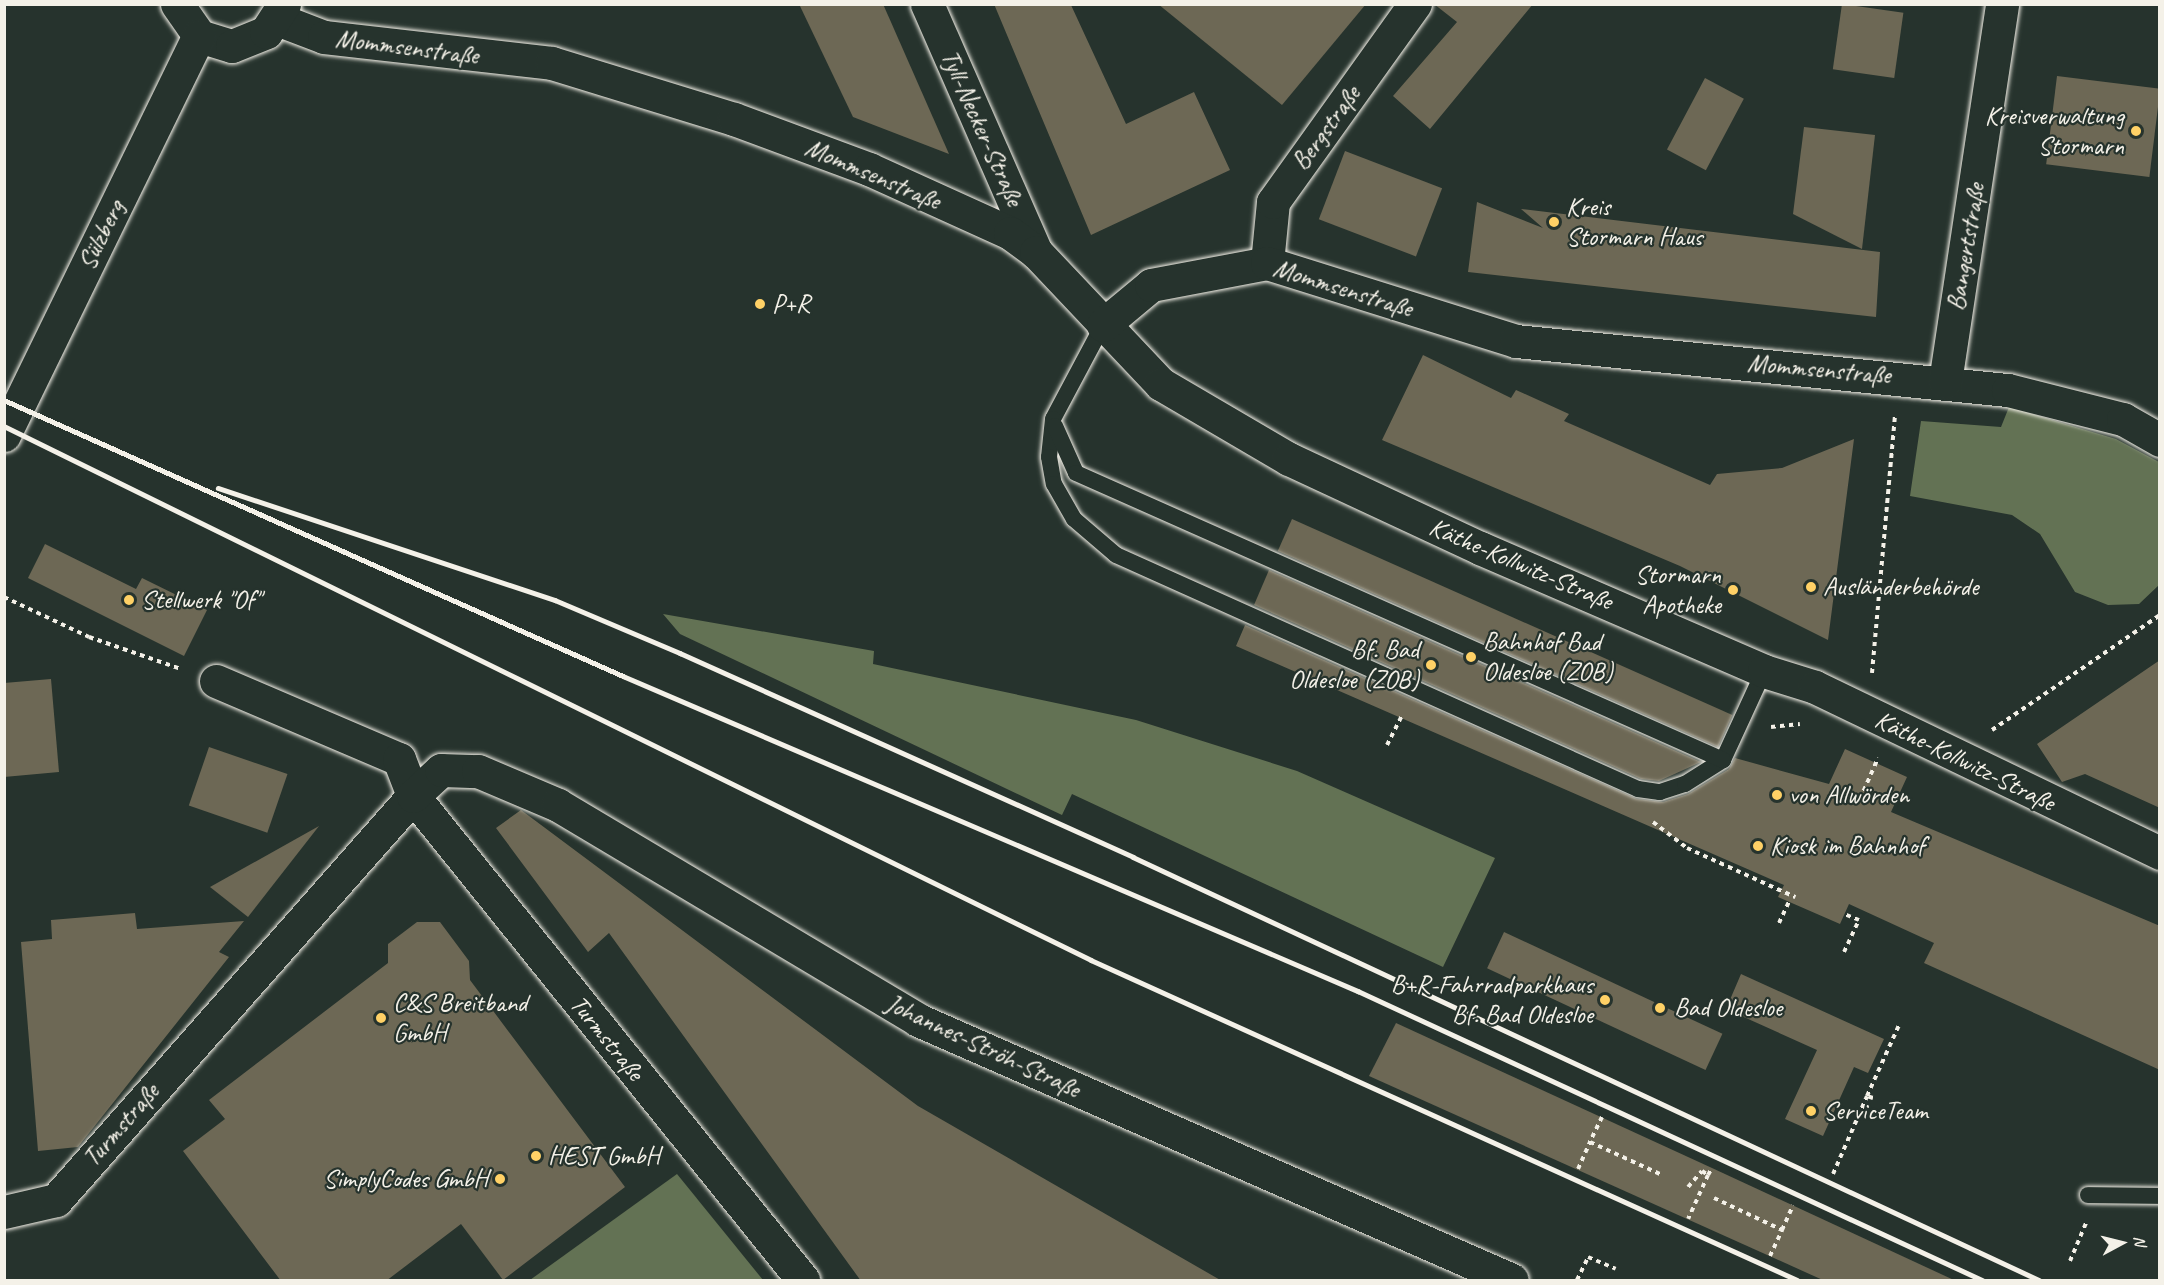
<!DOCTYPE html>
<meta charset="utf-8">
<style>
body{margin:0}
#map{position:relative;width:2164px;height:1285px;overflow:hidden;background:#26332d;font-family:Caveat,sans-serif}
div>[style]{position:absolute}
.green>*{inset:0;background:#637254}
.building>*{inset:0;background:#6d6855;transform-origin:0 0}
.path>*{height:4px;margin-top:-2px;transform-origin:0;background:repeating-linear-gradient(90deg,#f4f1e8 0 4.5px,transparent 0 9px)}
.roads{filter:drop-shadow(0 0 2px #f4f1e8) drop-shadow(0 0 2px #f4f1e8)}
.service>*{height:16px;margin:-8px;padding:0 8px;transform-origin:8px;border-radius:8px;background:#26332d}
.minor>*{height:33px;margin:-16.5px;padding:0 16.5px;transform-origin:16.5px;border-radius:16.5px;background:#26332d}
.tertiary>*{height:33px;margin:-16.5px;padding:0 16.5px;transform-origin:16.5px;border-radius:16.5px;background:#26332d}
.rail>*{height:4.5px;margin:-2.25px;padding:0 2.25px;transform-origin:2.25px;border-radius:2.25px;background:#f4f1e8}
.dots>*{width:16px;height:16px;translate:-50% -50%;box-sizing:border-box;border:3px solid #26332d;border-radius:50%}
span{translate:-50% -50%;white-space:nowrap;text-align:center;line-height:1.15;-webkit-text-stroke:4.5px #26332d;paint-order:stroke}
.street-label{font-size:26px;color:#f4f1e8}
.poi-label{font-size:26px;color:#f4f1e8}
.right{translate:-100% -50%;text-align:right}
.left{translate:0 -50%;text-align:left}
.frame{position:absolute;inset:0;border:6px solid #f4f1e8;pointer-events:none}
.north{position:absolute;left:2092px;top:1213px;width:60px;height:60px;-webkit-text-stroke:4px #26332d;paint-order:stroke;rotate:83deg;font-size:16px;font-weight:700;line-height:24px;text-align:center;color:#f4f1e8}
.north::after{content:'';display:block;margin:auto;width:21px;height:27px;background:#f4f1e8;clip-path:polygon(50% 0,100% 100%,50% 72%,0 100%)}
</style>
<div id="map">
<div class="green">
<div style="clip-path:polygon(2009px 407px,2116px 439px,2159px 462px,2159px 585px,2139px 604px,2108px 605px,2075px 592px,2040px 534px,2012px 515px,1910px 496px,1921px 421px,2001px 427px)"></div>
<div style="clip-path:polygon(663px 614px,874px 651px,873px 664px,1136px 720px,1297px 771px,1495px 858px,1443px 967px,1072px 794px,1062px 815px,680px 634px)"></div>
<div style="clip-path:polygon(677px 1174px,763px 1280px,530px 1280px)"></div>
</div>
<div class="building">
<div style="clip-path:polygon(799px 4px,883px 4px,949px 154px,853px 117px)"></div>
<div style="clip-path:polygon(994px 4px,1071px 5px,1126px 124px,1194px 92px,1230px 170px,1091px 235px)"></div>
<div style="clip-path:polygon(1158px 4px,1366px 4px,1282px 105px)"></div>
<div style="clip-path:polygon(1434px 4px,1533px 4px,1430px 129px,1393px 96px,1457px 22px)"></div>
<div style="left:1842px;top:4px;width:62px;height:66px;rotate:8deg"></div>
<div style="left:2057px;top:76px;width:104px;height:89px;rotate:7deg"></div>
<div style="left:1705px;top:78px;width:44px;height:81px;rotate:28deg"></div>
<div style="clip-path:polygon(1804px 127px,1875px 135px,1862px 249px,1793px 214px)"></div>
<div style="left:1345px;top:151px;width:104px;height:73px;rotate:21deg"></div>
<div style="clip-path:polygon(1477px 202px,1543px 228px,1521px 209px,1880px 252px,1876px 317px,1468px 272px)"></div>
<div style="clip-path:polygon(1423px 355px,1511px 398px,1516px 390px,1569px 414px,1564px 421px,1710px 485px,1717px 474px,1782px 468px,1854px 439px,1828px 640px,1680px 566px,1382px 440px)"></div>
<div style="left:1292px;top:519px;width:482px;height:35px;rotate:24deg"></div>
<div style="clip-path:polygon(45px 544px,136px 589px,142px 578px,207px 610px,184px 656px,28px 578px)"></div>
<div style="clip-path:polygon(1269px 570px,1701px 762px,1659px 781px,1641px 779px,1254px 605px)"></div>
<div style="clip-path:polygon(1245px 625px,1637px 799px,1663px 802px,1688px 794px,1729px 769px,1735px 758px,1829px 784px,1845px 749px,1907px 777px,1891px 812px,2160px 926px,2160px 1070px,1924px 963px,1934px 943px,1849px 904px,1840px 924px,1778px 897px,1784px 885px,1236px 646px)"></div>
<div style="clip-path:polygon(2160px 660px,2160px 808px,2085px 774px,2062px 782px,2037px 744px)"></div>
<div style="clip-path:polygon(51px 679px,59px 772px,4px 777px,4px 683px)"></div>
<div style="left:209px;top:747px;width:83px;height:62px;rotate:19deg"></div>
<div style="clip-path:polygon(521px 810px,918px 1106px,1222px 1281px,861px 1281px,609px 933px,588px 952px,496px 828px)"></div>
<div style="clip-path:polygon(319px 826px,248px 917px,210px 887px)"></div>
<div style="clip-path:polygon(135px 913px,137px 929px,244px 921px,219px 952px,229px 957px,78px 1147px,38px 1151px,21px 942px,52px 939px,51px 920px)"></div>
<div style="clip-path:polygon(417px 922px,440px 922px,469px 961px,470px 980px,625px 1187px,503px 1280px,461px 1224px,386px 1281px,281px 1281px,183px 1151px,225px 1119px,209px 1100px,388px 963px,388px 944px)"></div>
<div style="left:1504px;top:932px;width:241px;height:40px;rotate:25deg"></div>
<div style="clip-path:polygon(1741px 974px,1884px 1039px,1868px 1073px,1854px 1067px,1823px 1136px,1785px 1119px,1817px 1050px,1726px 1009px)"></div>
<div style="clip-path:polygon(1396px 1023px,1712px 1168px,1956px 1281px,1825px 1281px,1369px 1076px)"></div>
</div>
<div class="path">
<div style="left:4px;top:597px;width:94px;rotate:25.2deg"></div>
<div style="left:89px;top:637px;width:97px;rotate:19.2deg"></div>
<div style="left:1872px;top:673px;width:259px;rotate:-84.9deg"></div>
<div style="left:1771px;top:727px;width:29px;rotate:-6deg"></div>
<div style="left:1992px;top:730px;width:204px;rotate:-34.4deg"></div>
<div style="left:1387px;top:745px;width:34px;rotate:-63deg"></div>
<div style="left:1860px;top:799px;width:45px;rotate:-66.3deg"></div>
<div style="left:1653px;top:822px;width:43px;rotate:37.4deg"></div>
<div style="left:1687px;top:848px;width:119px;rotate:24.4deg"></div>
<div style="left:1779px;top:923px;width:23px;rotate:-65deg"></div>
<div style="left:1844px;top:952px;width:35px;rotate:-65deg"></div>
<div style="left:1859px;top:920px;width:16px;rotate:-158deg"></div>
<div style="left:1873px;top:1098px;width:6px;rotate:-162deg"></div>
<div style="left:1867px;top:1096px;width:78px;rotate:-65.7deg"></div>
<div style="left:1602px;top:1117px;width:28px;rotate:116deg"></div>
<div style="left:1590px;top:1142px;width:79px;rotate:24.6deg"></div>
<div style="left:1578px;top:1169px;width:30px;rotate:-66deg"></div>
<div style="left:1833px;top:1174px;width:85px;rotate:-66.4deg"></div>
<div style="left:1708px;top:1175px;width:8px;rotate:-60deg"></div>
<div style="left:1688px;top:1187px;width:21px;rotate:-49deg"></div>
<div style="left:1702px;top:1171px;width:7px;rotate:34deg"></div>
<div style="left:1708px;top:1175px;width:48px;rotate:114.4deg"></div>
<div style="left:1714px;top:1198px;width:75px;rotate:25.2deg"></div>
<div style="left:1782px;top:1230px;width:27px;rotate:-66deg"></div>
<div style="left:1770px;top:1256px;width:29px;rotate:-65deg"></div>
<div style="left:2070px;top:1261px;width:41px;rotate:-67.2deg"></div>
<div style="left:1577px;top:1280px;width:25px;rotate:-64deg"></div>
<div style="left:1588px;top:1257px;width:30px;rotate:23deg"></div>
</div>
<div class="roads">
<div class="service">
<div style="left:1103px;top:325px;width:106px;rotate:118deg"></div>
<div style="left:1053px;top:419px;width:38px;rotate:96deg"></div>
<div style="left:1049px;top:457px;width:27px;rotate:80deg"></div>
<div style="left:1054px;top:484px;width:40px;rotate:60.3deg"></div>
<div style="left:1074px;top:519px;width:55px;rotate:40.6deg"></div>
<div style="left:1116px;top:555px;width:572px;rotate:24.15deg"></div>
<div style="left:1638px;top:789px;width:22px;rotate:8deg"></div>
<div style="left:1660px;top:792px;width:26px;rotate:-18deg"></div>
<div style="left:1685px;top:784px;width:45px;rotate:-32.3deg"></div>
<div style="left:1723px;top:760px;width:98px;rotate:-65.3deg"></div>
<div style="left:1055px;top:426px;width:51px;rotate:65.9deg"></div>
<div style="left:1076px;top:473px;width:708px;rotate:23.92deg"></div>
<div style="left:2088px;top:1195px;width:72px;rotate:0.8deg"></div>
</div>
<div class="minor">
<div style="left:927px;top:4px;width:271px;rotate:66.3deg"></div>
<div style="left:277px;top:19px;width:50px;rotate:21deg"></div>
<div style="left:324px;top:37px;width:229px;rotate:6.5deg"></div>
<div style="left:552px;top:63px;width:190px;rotate:17.1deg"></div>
<div style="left:734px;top:119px;width:144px;rotate:20.3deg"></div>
<div style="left:869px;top:169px;width:155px;rotate:24.4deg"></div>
<div style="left:1010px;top:233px;width:32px;rotate:36deg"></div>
<div style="left:1036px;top:252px;width:182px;rotate:46.6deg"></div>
<div style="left:1161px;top:384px;width:148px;rotate:30.4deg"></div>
<div style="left:1289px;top:459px;width:211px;rotate:25deg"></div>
<div style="left:1480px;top:548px;width:309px;rotate:23.4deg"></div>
<div style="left:1764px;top:671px;width:53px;rotate:17.4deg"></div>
<div style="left:1815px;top:687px;width:383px;rotate:25.7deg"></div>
<div style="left:1267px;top:263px;width:61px;rotate:-84.4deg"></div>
<div style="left:1273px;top:202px;width:244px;rotate:-54.4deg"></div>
<div style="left:1103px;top:325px;width:62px;rotate:-39.8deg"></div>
<div style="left:1151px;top:285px;width:118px;rotate:-10.7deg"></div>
<div style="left:1267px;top:263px;width:261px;rotate:17.4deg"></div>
<div style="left:1516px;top:341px;width:494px;rotate:5.7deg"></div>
<div style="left:2008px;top:390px;width:119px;rotate:14.2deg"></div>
<div style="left:2123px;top:419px;width:43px;rotate:29.6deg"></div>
<div style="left:1945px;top:382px;width:382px;rotate:-81.4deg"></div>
<div style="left:216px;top:681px;width:199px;rotate:23.1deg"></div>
<div style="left:399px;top:759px;width:40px;rotate:69deg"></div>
<div style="left:413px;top:796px;width:622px;rotate:51.14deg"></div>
<div style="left:4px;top:1212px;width:53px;rotate:-13deg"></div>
<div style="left:56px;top:1200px;width:539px;rotate:-48.53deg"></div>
<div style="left:413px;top:796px;width:38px;rotate:-43deg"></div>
<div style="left:441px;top:770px;width:37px;rotate:2deg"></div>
<div style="left:478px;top:771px;width:87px;rotate:23deg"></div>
<div style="left:558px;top:805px;width:419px;rotate:30.8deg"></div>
<div style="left:918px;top:1020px;width:648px;rotate:23.64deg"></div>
</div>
<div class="tertiary">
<div style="left:177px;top:4px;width:39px;rotate:55deg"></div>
<div style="left:199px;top:36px;width:34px;rotate:17deg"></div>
<div style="left:232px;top:46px;width:37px;rotate:-22deg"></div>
<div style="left:266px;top:32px;width:33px;rotate:-57deg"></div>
<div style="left:4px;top:435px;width:444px;rotate:-64deg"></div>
</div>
</div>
<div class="rail">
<div style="left:4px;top:400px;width:678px;rotate:24.03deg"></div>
<div style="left:623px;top:676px;width:800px;rotate:23.2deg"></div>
<div style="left:1358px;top:991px;width:688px;rotate:24.85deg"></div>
<div style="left:4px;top:426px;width:1211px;rotate:26.16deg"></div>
<div style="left:1091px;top:960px;width:775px;rotate:24.38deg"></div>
<div style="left:218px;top:488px;width:355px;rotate:18.4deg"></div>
<div style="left:555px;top:600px;width:136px;rotate:23deg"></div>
<div style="left:680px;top:653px;width:497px;rotate:24.2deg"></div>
<div style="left:1133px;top:857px;width:1000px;rotate:25.03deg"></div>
</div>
<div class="dots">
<div style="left:2136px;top:131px;background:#ffd166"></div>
<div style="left:1554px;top:222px;background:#ffd166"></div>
<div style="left:760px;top:304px;background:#ffd166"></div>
<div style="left:1811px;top:587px;background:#ffd166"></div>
<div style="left:1733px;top:590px;background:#ffd166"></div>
<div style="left:129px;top:600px;background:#ffd166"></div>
<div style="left:1471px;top:657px;background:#ffd166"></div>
<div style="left:1431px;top:665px;background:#ffd166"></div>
<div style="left:1777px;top:795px;background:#ffd166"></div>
<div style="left:1758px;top:846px;background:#ffd166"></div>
<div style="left:1605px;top:1000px;background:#ffd166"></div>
<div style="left:1660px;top:1008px;background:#ffd166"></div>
<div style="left:381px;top:1018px;background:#ffd166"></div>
<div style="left:1811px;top:1111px;background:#ffd166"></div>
<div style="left:536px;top:1156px;background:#ffd166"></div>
<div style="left:500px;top:1179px;background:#ffd166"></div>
</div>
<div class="street-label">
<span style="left:407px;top:47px;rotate:7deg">Mommsenstraße</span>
<span style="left:982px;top:128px;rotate:66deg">Tyll-Necker-Straße</span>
<span style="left:1326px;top:128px;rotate:-54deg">Bergstraße</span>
<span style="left:873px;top:174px;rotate:23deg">Mommsenstraße</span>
<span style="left:101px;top:235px;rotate:-64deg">Sülzberg</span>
<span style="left:1966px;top:247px;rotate:-81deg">Bangertstraße</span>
<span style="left:1343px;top:288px;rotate:17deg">Mommsenstraße</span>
<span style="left:1819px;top:369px;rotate:5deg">Mommsenstraße</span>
<span style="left:1521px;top:564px;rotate:23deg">Käthe-Kollwitz-Straße</span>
<span style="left:1965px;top:761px;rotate:26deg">Käthe-Kollwitz-Straße</span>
<span style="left:607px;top:1038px;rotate:51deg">Turmstraße</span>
<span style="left:983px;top:1046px;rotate:25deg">Johannes-Ströh-Straße</span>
<span style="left:121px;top:1125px;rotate:-49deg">Turmstraße</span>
</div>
<div class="poi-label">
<span class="right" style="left:2124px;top:131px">Kreisverwaltung<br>Stormarn</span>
<span class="left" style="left:1566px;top:222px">Kreis<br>Stormarn Haus</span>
<span class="left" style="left:772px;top:304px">P+R</span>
<span class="right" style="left:1721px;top:590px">Stormarn<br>Apotheke</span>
<span class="left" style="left:1823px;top:587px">Ausländerbehörde</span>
<span class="left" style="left:141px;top:600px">Stellwerk "Of"</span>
<span class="left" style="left:1483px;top:657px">Bahnhof Bad<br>Oldesloe (ZOB)</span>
<span class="right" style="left:1419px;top:665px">Bf. Bad<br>Oldesloe (ZOB)</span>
<span class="left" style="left:1789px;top:795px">von Allwörden</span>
<span class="left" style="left:1770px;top:846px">Kiosk im Bahnhof</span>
<span class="right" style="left:1593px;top:1000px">B+R-Fahrradparkhaus<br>Bf. Bad Oldesloe</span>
<span class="left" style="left:393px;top:1018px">C&amp;S Breitband<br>GmbH</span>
<span class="left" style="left:1674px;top:1008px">Bad Oldesloe</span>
<span class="left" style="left:1823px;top:1111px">ServiceTeam</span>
<span class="left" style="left:548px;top:1156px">HEST GmbH</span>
<span class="right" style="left:488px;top:1179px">SimplyCodes GmbH</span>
</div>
<div class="frame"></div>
<div class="north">N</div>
</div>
